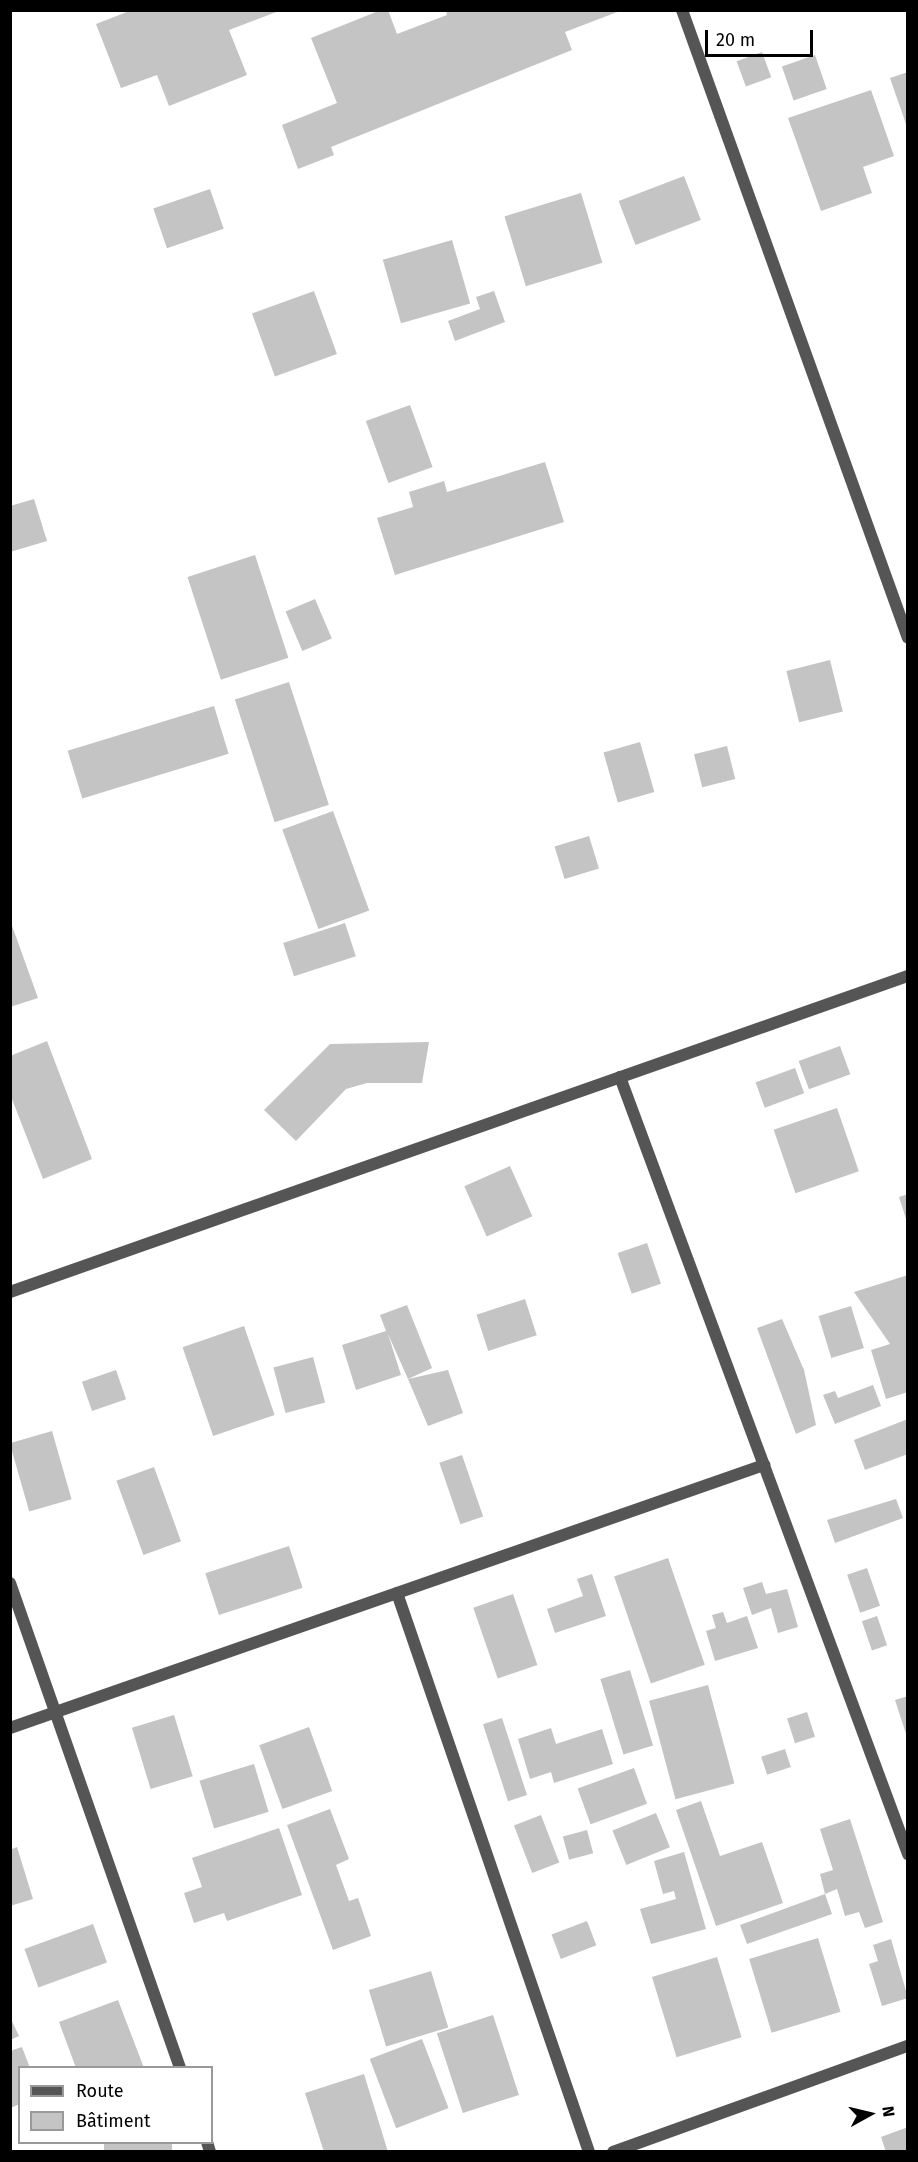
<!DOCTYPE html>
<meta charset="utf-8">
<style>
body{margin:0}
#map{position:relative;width:918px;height:2162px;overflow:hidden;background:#fff;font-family:"Fira Sans",sans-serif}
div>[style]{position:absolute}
.building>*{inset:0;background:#c4c4c4;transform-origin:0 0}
.street>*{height:12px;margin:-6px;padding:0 6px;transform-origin:6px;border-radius:6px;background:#555}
span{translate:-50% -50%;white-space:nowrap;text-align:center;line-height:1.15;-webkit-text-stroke:4.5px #fff;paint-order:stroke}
.frame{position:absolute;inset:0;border:12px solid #000;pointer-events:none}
.legend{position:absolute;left:18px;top:2066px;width:195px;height:78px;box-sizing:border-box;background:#fff;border:2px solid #999;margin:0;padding:8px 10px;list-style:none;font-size:18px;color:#000}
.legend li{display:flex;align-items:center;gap:12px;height:30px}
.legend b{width:30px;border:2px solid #999}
.north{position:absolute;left:840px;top:2084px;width:60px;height:60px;-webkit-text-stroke:4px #fff;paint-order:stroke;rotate:82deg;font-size:16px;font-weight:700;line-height:24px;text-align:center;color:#000}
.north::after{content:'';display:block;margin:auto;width:21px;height:27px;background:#000;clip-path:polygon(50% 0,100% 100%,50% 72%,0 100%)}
.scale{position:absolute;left:705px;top:30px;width:108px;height:27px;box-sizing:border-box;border:3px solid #000;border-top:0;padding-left:8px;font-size:18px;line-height:21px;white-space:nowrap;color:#000;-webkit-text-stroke:4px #fff;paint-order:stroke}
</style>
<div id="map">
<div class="building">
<div style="clip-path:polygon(132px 10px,279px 10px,279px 11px,229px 30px,247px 75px,169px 106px,157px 75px,121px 88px,96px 24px)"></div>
<div style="clip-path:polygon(381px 10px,388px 10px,397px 34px,447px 15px,446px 10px,620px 11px,565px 32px,572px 50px,331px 147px,334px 155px,298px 169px,282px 125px,337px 103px,311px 38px)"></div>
<div style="left:762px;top:52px;width:27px;height:27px;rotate:70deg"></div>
<div style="left:815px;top:55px;width:36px;height:35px;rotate:71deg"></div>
<div style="clip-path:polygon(908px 72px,908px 127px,907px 127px,890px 78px)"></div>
<div style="clip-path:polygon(871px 90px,894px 156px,863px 167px,872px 193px,821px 211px,788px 118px)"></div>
<div style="left:684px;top:176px;width:47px;height:70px;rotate:69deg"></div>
<div style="left:210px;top:189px;width:42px;height:60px;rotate:71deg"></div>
<div style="left:581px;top:193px;width:73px;height:80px;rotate:73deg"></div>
<div style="left:452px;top:240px;width:66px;height:72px;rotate:74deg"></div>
<div style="left:314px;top:291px;width:67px;height:66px;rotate:70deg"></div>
<div style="clip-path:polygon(494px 291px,505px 322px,455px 341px,448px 321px,480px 309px,476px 297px)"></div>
<div style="left:410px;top:405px;width:66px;height:47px;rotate:70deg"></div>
<div style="clip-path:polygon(545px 462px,564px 522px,395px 575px,377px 518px,413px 507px,409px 492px,444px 481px,447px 492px)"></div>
<div style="clip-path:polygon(34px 499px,47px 541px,10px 552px,10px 506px)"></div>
<div style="left:255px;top:555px;width:108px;height:71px;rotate:72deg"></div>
<div style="left:315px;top:599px;width:43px;height:32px;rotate:67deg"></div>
<div style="left:830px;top:660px;width:53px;height:45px;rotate:76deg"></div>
<div style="left:289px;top:682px;width:129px;height:57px;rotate:72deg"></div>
<div style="left:214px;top:706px;width:50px;height:153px;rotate:73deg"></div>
<div style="left:640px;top:742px;width:52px;height:38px;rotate:74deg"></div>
<div style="left:727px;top:746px;width:34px;height:34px;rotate:76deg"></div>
<div style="left:333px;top:811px;width:106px;height:54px;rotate:70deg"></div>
<div style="left:589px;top:836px;width:34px;height:36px;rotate:73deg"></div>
<div style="clip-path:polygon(10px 920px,38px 998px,10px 1007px)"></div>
<div style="left:345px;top:923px;width:35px;height:65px;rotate:72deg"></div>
<div style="clip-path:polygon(47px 1041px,92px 1159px,43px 1179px,10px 1094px,10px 1056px)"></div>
<div style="clip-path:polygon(429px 1042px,422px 1083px,367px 1083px,346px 1089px,296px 1141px,264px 1110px,330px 1044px)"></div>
<div style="left:840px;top:1046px;width:30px;height:44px;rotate:70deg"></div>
<div style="left:795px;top:1068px;width:27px;height:42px;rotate:70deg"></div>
<div style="left:837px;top:1108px;width:67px;height:67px;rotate:71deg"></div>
<div style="left:510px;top:1166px;width:55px;height:50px;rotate:66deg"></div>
<div style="clip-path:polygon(908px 1194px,908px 1222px,907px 1222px,899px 1197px)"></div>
<div style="left:647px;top:1243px;width:43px;height:31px;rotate:71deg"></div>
<div style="clip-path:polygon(908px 1275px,908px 1392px,886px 1399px,871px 1350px,890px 1344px,854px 1292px)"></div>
<div style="left:525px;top:1299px;width:38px;height:51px;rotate:72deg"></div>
<div style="clip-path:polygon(407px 1305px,432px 1368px,408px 1379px,388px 1334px,401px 1375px,356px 1390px,342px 1345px,386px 1331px,380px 1315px)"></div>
<div style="left:851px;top:1306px;width:44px;height:34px;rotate:73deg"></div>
<div style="clip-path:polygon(782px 1319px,804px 1370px,816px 1425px,796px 1434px,757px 1328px)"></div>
<div style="left:244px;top:1326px;width:94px;height:65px;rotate:71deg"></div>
<div style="left:313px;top:1357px;width:47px;height:41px;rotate:75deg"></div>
<div style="left:116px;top:1370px;width:31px;height:36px;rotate:71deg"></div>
<div style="clip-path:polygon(448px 1370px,463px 1413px,428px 1426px,408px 1379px)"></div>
<div style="clip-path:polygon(873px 1385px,881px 1406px,835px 1424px,823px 1395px,835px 1391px,838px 1398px)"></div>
<div style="clip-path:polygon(908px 1419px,908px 1454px,865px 1470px,854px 1440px)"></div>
<div style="left:52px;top:1431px;width:71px;height:44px;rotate:74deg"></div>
<div style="left:462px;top:1455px;width:65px;height:24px;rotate:71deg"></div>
<div style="left:154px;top:1467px;width:79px;height:40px;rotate:70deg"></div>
<div style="clip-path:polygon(896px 1499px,903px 1518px,835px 1543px,827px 1520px)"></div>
<div style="left:289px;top:1546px;width:44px;height:88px;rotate:72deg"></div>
<div style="left:668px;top:1558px;width:113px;height:57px;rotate:71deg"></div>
<div style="left:867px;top:1568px;width:40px;height:21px;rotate:71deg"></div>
<div style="clip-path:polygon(592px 1574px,606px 1616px,555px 1633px,547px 1609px,583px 1596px,577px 1579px)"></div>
<div style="clip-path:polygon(762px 1582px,766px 1594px,787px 1589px,798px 1627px,778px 1633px,771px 1608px,752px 1615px,743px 1588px)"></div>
<div style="left:513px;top:1594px;width:75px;height:42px;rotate:71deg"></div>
<div style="clip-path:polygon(723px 1612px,727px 1623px,747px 1616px,758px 1648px,715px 1661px,706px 1631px,716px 1628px,712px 1615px)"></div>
<div style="left:877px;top:1616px;width:31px;height:16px;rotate:71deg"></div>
<div style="left:630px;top:1670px;width:79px;height:31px;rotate:73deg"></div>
<div style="left:708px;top:1685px;width:102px;height:61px;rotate:75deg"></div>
<div style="clip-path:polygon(908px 1696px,908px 1737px,907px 1737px,895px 1700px)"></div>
<div style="left:807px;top:1712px;width:26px;height:21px;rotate:72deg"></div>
<div style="left:174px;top:1715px;width:64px;height:44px;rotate:73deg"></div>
<div style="left:502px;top:1718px;width:81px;height:20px;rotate:72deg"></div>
<div style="left:309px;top:1727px;width:68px;height:53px;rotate:70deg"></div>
<div style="clip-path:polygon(551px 1728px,556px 1744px,602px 1729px,613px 1764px,554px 1783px,551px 1772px,530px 1779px,518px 1739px)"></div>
<div style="left:785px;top:1749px;width:19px;height:25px;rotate:72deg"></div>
<div style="left:254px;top:1764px;width:50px;height:57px;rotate:73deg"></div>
<div style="left:634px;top:1768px;width:38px;height:60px;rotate:70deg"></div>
<div style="clip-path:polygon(701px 1801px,720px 1856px,762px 1842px,783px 1903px,716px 1926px,676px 1810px)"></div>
<div style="clip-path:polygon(330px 1809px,349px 1859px,336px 1865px,349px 1901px,358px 1898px,371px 1936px,333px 1950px,287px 1825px)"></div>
<div style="left:656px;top:1813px;width:37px;height:47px;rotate:68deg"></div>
<div style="left:541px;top:1815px;width:51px;height:29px;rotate:69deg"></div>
<div style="clip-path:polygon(850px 1819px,883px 1922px,865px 1928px,859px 1912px,845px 1916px,837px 1889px,825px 1894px,832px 1914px,747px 1944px,740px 1925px,825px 1894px,820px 1874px,833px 1870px,820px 1829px)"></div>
<div style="clip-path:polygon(279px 1828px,302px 1895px,227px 1921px,224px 1913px,194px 1923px,184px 1893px,202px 1887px,192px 1858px)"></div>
<div style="left:587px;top:1830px;width:24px;height:25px;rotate:75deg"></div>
<div style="clip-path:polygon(17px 1847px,33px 1899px,10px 1906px,10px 1850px)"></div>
<div style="clip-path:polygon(684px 1852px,706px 1929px,651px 1944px,640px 1909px,676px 1899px,674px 1891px,663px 1894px,654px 1861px)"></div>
<div style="left:587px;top:1921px;width:26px;height:38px;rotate:69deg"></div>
<div style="left:93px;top:1924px;width:41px;height:73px;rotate:70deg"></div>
<div style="left:818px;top:1938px;width:77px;height:72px;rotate:73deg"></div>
<div style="clip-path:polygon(891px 1939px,908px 1998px,882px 2006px,869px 1964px,878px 1961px,873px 1945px)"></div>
<div style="left:717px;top:1957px;width:84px;height:68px;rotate:73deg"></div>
<div style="left:431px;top:1971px;width:59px;height:65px;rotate:73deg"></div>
<div style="clip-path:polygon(118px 2000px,144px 2068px,76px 2068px,59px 2022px)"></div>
<div style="left:493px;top:2015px;width:84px;height:59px;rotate:72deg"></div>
<div style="clip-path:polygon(10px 2017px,19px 2036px,10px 2040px)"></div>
<div style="left:422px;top:2039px;width:74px;height:56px;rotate:69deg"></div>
<div style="clip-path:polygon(22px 2047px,30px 2068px,20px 2068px,20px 2104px,10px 2108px,10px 2051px)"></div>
<div style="clip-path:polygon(364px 2074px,388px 2152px,324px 2152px,305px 2093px)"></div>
<div style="clip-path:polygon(908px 2127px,908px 2152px,886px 2152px,881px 2137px)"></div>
<div style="left:104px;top:2142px;width:68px;height:10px"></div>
</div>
<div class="street">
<div style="left:682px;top:10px;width:667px;rotate:70.21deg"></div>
<div style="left:620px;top:1077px;width:829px;rotate:69.66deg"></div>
<div style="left:10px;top:1292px;width:952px;rotate:-19.39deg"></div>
<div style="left:10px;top:1583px;width:514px;rotate:70.68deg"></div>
<div style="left:397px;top:1593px;width:591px;rotate:71.04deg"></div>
<div style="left:10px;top:1728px;width:799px;rotate:-19.23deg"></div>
<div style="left:207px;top:2142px;width:10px;rotate:73deg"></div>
<div style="left:613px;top:2152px;width:313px;rotate:-19.8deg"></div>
</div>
<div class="frame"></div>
<ul class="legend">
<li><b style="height:8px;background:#555"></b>Route</li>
<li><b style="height:16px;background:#c4c4c4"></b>Bâtiment</li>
</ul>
<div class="north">N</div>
<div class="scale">20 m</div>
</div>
